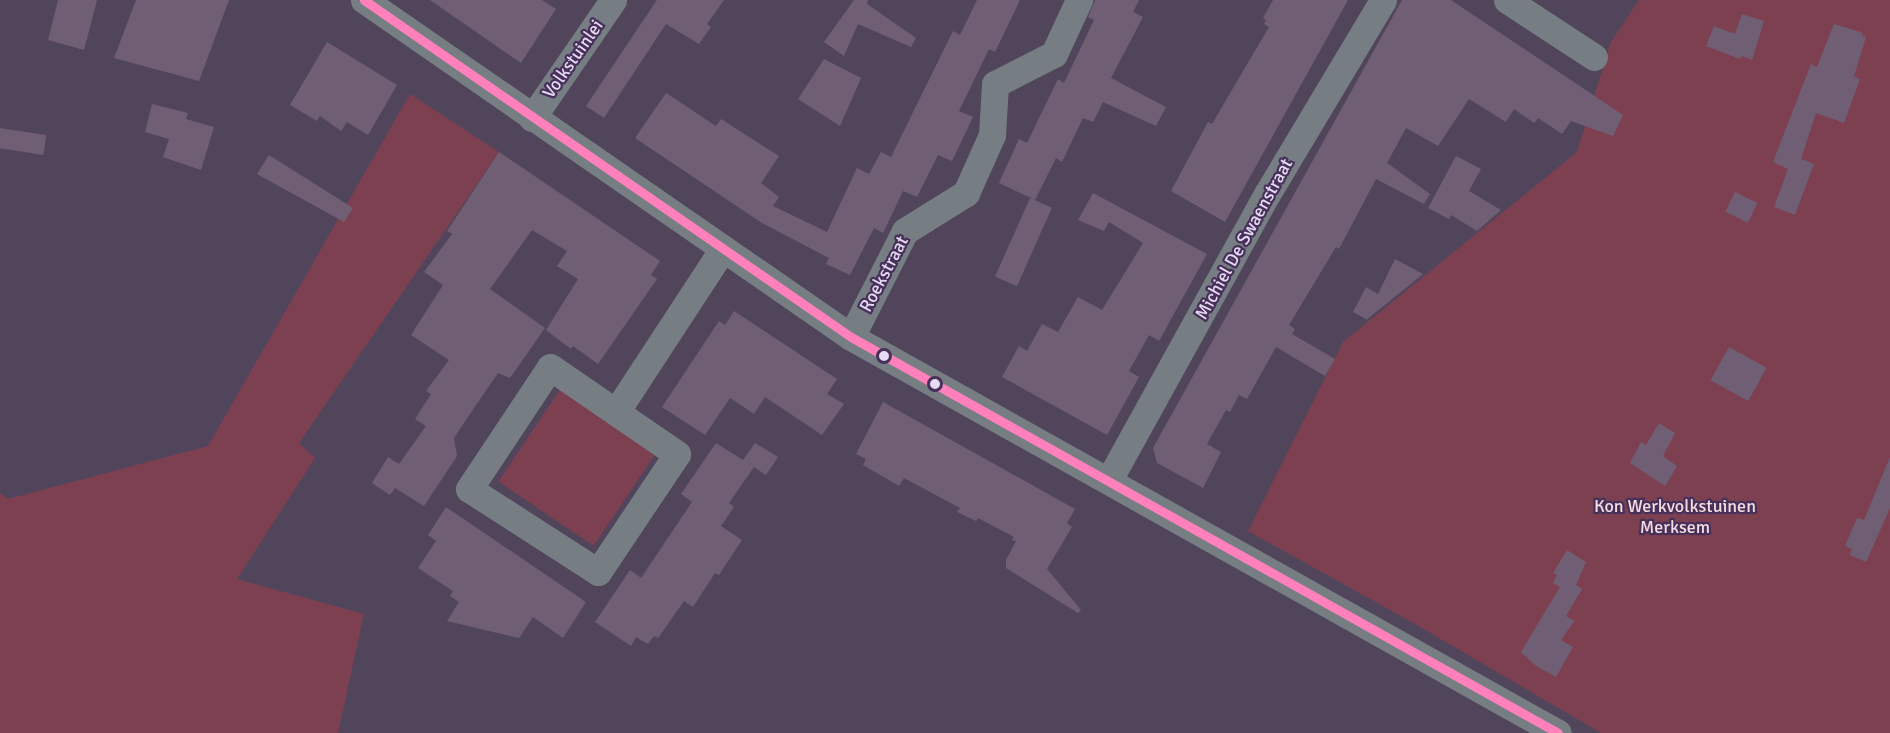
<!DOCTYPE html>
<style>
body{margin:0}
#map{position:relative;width:1890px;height:733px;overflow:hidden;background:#51455b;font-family:Signika,sans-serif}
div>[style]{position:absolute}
.green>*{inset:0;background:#7d4050;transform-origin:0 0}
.building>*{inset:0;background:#705f74;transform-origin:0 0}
.minor>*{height:27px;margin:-13.5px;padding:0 13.5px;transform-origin:13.5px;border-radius:13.5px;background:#767e83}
.bus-1>*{height:9px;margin:-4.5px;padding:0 4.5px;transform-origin:4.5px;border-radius:4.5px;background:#ff80bb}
.dots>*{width:16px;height:16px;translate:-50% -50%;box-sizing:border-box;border:3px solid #47315a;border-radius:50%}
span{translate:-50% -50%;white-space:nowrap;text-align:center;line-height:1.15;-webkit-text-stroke:4.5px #47315a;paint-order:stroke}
.street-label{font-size:18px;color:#e7daf4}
.park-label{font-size:18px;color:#f5dcdf}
</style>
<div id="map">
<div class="green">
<div style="clip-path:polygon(1639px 0,1890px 0,1890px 733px,1601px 733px,1410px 621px,1248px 531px,1343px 342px,1577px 152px,1611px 42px)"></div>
<div style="clip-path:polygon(410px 94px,499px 152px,299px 443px,315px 458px,237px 579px,364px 614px,338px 733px,0 733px,0 493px,8px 499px,208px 446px)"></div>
<div style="left:562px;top:387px;width:115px;height:114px;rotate:34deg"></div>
</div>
<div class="building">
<div style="clip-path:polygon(58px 0,97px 0,84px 50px,48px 40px)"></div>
<div style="clip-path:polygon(136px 0,229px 0,199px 81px,114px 58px)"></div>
<div style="clip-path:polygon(430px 0,542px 0,556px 9px,521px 63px)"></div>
<div style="clip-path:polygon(657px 0,724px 0,707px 24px,711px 27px,699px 44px,666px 24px,604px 118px,586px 106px)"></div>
<div style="clip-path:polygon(854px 0,868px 0,867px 4px,916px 38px,911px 47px,858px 24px,844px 56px,824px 42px)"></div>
<div style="clip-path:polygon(977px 0,1020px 0,995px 52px,989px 49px,959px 111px,973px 117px,952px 161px,938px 155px,917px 197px,903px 191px,883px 233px,874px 228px,850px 275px,826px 264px,829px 258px,762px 223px,635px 138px,666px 93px,716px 126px,721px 119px,779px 156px,761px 183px,779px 197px,773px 206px,827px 232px,857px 168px,869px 174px,881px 152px,891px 157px,953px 31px,960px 35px)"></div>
<div style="clip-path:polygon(1095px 0,1139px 0,1133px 12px,1143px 17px,1111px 78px,1166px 107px,1156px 126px,1103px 102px,1093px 122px,1083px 118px,1062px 162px,1056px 158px,1035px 200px,999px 183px,1019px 139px,1027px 143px,1058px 79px,1064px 83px,1094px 20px,1088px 17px)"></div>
<div style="clip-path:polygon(1273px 0,1348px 0,1225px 222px,1171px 191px,1208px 122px,1212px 124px,1269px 27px,1264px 24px,1266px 20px,1263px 18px)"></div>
<div style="clip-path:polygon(1402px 0,1451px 0,1623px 115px,1613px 136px,1571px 121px,1562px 134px,1538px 118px,1534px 123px,1514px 109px,1506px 122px,1469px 99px,1438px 146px,1406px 128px,1387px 163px,1430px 194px,1424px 204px,1376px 179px,1339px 249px,1336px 247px,1289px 325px,1295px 329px,1292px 334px,1335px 359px,1325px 376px,1276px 347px,1247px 399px,1239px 395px,1230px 412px,1226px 410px,1207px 444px,1221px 452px,1203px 488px,1157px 463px,1153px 448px)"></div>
<div style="clip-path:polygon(1742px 14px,1764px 21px,1752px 60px,1742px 56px,1740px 59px,1706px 46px,1714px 26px,1735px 34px)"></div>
<div style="clip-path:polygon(1834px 24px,1863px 33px,1862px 36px,1866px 37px,1854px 76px,1860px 79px,1844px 123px,1816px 113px,1801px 159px,1814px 164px,1795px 215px,1774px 207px,1788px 169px,1773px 162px,1811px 64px,1817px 67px)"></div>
<div style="clip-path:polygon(327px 42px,397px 85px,368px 135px,347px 122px,341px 131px,320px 116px,317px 121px,290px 105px)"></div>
<div style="clip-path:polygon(824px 59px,861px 78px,840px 126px,798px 99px)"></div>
<div style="clip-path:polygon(152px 104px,188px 113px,186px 119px,214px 127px,201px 170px,163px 157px,169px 139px,145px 132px)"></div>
<div style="left:0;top:128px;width:47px;height:20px;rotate:9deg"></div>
<div style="clip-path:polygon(499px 152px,660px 261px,651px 275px,657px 279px,598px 364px,573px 346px,571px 349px,546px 330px,578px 279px,557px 266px,567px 251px,532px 230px,490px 289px,545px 328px,510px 378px,498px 373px,474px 408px,454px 438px,457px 456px,424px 506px,395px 488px,390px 495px,372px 483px,388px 457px,399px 464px,426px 426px,415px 419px,431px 394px,426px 391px,449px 360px,411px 335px,443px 285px,424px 272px,452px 234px,447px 231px)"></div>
<div style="clip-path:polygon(269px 155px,353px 208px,344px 222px,257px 174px)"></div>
<div style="clip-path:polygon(1456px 156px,1481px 169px,1469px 191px,1501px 210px,1477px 231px,1451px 215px,1449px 219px,1428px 208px)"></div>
<div style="left:1735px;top:192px;width:25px;height:22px;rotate:26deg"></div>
<div style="clip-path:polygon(1093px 193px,1207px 254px,1159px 341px,1149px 335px,1129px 371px,1139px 377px,1107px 435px,1002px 377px,1019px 346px,1027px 351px,1042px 324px,1058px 332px,1078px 297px,1102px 310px,1143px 243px,1109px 222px,1104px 231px,1078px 220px)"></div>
<div style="left:1030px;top:198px;width:24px;height:86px;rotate:24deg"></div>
<div style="clip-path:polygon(1395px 259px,1423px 274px,1365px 321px,1366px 319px,1353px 312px,1366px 287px,1378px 294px)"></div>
<div style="clip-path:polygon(734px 311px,837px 379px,827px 394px,844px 404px,822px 435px,765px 397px,754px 414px,730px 398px,705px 435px,662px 407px,719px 321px,725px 325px)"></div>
<div style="left:1729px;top:347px;width:43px;height:38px;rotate:29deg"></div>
<div style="clip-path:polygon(883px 402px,1075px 509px,1067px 523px,1072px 527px,1047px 569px,1081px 610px,1078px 613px,1006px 568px,1006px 560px,1016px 541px,1012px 540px,1014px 537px,978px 518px,976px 521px,957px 512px,960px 508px,904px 478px,899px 486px,863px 465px,866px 459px,856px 454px)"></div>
<div style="clip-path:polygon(1659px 423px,1675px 433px,1663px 456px,1677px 466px,1665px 486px,1630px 463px,1641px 442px,1646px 445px)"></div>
<div style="clip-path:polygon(716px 443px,743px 460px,755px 443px,778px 457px,766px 475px,754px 467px,729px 503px,734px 507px,721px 526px,742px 540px,719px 575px,715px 573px,693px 607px,684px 601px,658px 638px,654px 636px,648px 644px,636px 637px,631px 646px,595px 622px,630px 570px,641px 578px,692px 502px,681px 494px)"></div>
<div style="clip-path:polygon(1890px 457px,1890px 508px,1866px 562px,1850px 555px,1852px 549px,1845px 546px,1857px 518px,1864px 520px)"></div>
<div style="clip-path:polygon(446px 507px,586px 602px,563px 638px,533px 617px,519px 638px,447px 621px,459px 602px,450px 596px,453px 591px,418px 568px,436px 541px,428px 535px)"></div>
<div style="clip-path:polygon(1567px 550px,1586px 562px,1576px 585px,1582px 589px,1566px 616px,1574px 621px,1561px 640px,1573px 647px,1556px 677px,1536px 666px,1521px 652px,1560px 587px,1553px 583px,1557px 575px,1553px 573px)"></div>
</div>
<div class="minor">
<div style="left:364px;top:0;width:592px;rotate:34.68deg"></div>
<div style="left:851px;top:337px;width:810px;rotate:29.25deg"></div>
<div style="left:1507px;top:0;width:104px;rotate:33.2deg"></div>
<div style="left:532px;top:118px;width:143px;rotate:-55.5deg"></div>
<div style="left:851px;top:337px;width:119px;rotate:-63deg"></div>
<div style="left:905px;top:231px;width:72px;rotate:-31.9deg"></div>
<div style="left:966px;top:193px;width:64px;rotate:-65.9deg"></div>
<div style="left:992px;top:135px;width:51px;rotate:-86.6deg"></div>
<div style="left:995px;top:84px;width:66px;rotate:-27deg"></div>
<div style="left:1054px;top:54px;width:60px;rotate:-65.2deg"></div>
<div style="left:550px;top:367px;width:154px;rotate:34.4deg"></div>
<div style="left:677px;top:454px;width:142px;rotate:123.8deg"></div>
<div style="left:598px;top:572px;width:153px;rotate:-147.2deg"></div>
<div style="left:469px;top:489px;width:146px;rotate:-56.4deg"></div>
<div style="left:616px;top:412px;width:194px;rotate:-56.8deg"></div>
<div style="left:1109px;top:480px;width:327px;rotate:-61.1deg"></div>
<div style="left:1267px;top:194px;width:226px;rotate:-59.1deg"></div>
</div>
<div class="bus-1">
<div style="left:364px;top:0;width:592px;rotate:34.68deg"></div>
<div style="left:851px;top:337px;width:810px;rotate:29.25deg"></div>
</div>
<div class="dots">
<div style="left:884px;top:356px;background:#e7daf4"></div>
<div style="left:935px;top:384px;background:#e7daf4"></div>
</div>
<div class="street-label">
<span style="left:573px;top:59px;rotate:-55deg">Volkstuinlei</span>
<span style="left:1244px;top:239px;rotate:-61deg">Michiel De Swaenstraat</span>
<span style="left:884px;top:274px;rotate:-62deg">Roekstraat</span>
</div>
<div class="park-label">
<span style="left:1675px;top:517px">Kon Werkvolkstuinen<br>Merksem</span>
</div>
</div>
